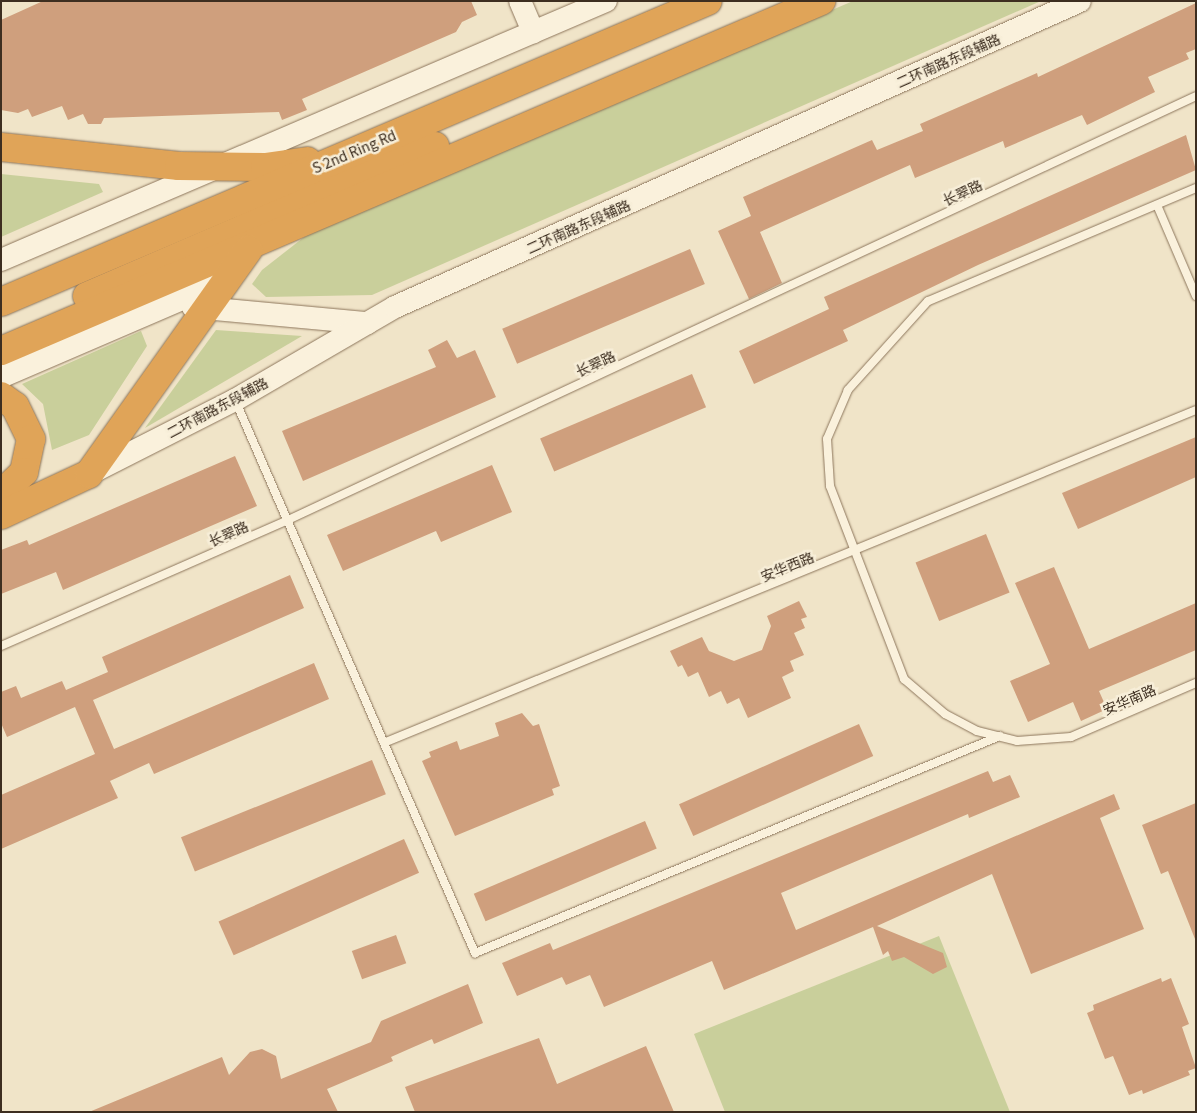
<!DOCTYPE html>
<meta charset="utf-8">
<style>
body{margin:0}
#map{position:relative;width:1197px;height:1113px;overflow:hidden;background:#f0e4c8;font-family:Georgia,"Noto Sans SC",serif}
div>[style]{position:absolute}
.green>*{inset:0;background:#c9cf9b}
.building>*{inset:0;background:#cf9f7d;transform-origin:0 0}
.roads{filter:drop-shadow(0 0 1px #8d765c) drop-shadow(0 0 1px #8d765c)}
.lane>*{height:8px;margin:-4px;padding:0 4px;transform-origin:4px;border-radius:4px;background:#faf1dc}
.secondary>*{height:22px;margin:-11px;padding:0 11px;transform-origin:11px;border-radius:11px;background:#faf1dc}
.highway>*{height:28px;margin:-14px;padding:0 14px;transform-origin:14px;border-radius:14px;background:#e0a458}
span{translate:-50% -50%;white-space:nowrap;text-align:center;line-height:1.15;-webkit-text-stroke:5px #f7eed8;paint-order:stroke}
.street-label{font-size:14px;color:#3d2e20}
.frame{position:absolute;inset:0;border:2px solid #3d2e20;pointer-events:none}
</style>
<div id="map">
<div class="green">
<div style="clip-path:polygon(853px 1px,1041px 1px,372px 295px,266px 297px,252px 284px,262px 270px,308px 234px)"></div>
<div style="clip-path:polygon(1px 174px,99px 184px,103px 192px,1px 237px)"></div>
<div style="clip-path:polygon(216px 330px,302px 336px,145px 428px)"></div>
<div style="clip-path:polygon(141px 331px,147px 346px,89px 435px,52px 450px,43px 404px,22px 384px)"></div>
<div style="clip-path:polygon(939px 936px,1010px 1112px,725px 1112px,694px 1034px)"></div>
</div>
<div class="building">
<div style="clip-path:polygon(43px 1px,471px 1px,477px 15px,462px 22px,456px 32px,302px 99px,307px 110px,282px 120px,279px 112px,104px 118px,101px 124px,88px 124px,83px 114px,68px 120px,62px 106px,32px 117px,28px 109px,18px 113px,1px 110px,1px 20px)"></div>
<div style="clip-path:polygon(1196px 3px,1196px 49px,1186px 53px,1189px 59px,1148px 77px,1155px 92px,1087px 125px,1082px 115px,1005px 148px,1003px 141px,915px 178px,910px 165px,760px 232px,782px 283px,749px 299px,718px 231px,751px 216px,743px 197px,872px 140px,877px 150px,923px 131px,920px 124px,1037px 73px,1038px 77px)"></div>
<div style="clip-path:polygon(1186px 135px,1196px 170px,978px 265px,843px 330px,848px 341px,754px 384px,739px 351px,829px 309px,824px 297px)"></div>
<div style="left:690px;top:249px;width:38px;height:204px;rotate:67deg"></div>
<div style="clip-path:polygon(447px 340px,457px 358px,475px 350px,496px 397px,303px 481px,282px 431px,436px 367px,428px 350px)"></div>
<div style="left:692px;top:374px;width:36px;height:165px;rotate:67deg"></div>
<div style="clip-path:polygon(1196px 437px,1196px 477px,1078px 529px,1062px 493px)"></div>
<div style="clip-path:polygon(235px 456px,257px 506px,63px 590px,56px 572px,1px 594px,1px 550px,27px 540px,29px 545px)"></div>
<div style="clip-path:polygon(492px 465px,512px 512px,441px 542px,436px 531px,343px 571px,327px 535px)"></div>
<div style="left:986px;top:534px;width:63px;height:76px;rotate:68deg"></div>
<div style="clip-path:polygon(1054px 567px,1089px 649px,1196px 603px,1196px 650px,1099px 691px,1107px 709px,1081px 721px,1073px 702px,1028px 722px,1010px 681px,1050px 664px,1015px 583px)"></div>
<div style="clip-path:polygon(290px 575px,304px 608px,93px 700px,114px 749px,314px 663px,329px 699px,154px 774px,149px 763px,110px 781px,118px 798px,1px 849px,1px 795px,95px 754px,75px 707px,7px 737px,1px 723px,1px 692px,16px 686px,21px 698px,62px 681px,66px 690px,108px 672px,102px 657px)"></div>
<div style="clip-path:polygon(799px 601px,807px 617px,801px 619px,805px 628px,794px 633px,804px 655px,790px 661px,794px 671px,782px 677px,791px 698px,748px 718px,739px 698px,727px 704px,721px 691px,709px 697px,698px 672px,688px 677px,682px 665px,678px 667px,670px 651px,702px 637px,709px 651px,734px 661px,762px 650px,771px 626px,767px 616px)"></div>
<div style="clip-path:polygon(522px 713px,533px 726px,539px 724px,560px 786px,552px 789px,554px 795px,455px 836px,422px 761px,431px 757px,429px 752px,457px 741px,460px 750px,499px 736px,495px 723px)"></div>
<div style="left:859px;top:724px;width:35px;height:197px;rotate:66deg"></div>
<div style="left:372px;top:760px;width:37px;height:206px;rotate:68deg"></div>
<div style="clip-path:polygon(988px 771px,993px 782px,1010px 775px,1020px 797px,969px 818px,968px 814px,781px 893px,796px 930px,1114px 794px,1120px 809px,1100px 818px,1144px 929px,1031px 974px,992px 874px,877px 926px,943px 953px,947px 967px,933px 974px,904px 957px,892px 961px,888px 951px,883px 955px,873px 927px,724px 990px,712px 961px,604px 1007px,590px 975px,566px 985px,562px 977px,517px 996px,502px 963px,550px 943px,553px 950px)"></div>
<div style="clip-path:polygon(1196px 803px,1196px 939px,1195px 939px,1168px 871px,1161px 874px,1142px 825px)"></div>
<div style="left:645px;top:821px;width:30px;height:186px;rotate:67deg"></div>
<div style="left:404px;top:839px;width:37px;height:203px;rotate:66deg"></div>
<div style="left:396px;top:935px;width:30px;height:47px;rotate:70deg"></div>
<div style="clip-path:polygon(1161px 978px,1162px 982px,1171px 978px,1189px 1024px,1182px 1027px,1196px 1068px,1188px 1071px,1190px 1075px,1143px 1094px,1142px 1090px,1129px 1095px,1113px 1056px,1105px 1059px,1087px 1013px,1094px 1010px,1093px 1005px)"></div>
<div style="clip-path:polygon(468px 984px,483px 1023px,434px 1044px,432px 1039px,409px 1049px,391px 1057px,393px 1061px,327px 1089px,338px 1112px,89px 1112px,222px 1057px,229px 1075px,250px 1052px,262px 1049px,276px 1056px,281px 1079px,371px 1042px,381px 1021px)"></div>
<div style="clip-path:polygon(539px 1038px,557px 1084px,646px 1046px,674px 1112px,415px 1112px,405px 1087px)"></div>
</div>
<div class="roads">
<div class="lane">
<div style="left:1196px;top:188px;width:291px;rotate:157.1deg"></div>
<div style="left:928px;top:301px;width:120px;rotate:132deg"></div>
<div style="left:848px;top:390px;width:53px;rotate:113.2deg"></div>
<div style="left:827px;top:439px;width:47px;rotate:86.3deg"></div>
<div style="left:830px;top:486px;width:207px;rotate:69deg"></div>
<div style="left:904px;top:679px;width:54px;rotate:40.5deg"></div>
<div style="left:945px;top:714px;width:36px;rotate:28deg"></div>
<div style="left:977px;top:731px;width:41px;rotate:14deg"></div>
<div style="left:1017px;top:741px;width:54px;rotate:-4.2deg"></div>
<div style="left:1071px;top:737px;width:136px;rotate:-23.4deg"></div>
<div style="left:1157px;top:205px;width:99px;rotate:66.8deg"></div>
<div style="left:236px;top:402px;width:601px;rotate:66.55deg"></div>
<div style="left:475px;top:953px;width:568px;rotate:-22.46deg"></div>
<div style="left:1px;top:646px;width:313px;rotate:-23.7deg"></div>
<div style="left:288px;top:520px;width:1002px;rotate:-25.03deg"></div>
<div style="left:386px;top:742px;width:875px;rotate:-22.29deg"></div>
</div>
<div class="secondary">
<div style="left:520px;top:1px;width:34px;rotate:67deg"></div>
<div style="left:1px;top:260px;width:658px;rotate:-23.18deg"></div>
<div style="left:193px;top:307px;width:175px;rotate:5.3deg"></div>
<div style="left:1px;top:377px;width:241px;rotate:-23.3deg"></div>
<div style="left:89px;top:474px;width:164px;rotate:-26.9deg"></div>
<div style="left:235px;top:400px;width:185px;rotate:-30.2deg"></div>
<div style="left:395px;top:307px;width:750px;rotate:-24.07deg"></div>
</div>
<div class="highway">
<div style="left:1px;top:147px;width:179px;rotate:6.1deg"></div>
<div style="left:179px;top:166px;width:86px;rotate:0.7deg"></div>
<div style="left:265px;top:167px;width:43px;rotate:-7.9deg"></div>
<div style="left:87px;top:296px;width:379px;rotate:-23.3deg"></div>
<div style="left:1px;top:302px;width:768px;rotate:-23.06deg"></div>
<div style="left:1px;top:351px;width:892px;rotate:-23.11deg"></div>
<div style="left:1px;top:396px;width:17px;rotate:36deg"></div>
<div style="left:15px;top:406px;width:37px;rotate:64deg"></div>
<div style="left:31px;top:439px;width:34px;rotate:102deg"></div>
<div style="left:24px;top:472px;width:32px;rotate:136deg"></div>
<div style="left:1px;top:515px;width:97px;rotate:-25deg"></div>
<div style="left:89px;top:474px;width:275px;rotate:-54.6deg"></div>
</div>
</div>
<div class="street-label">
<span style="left:948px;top:60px;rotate:-24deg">二环南路东段辅路</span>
<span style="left:354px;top:151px;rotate:-23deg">S 2nd Ring Rd</span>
<span style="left:962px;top:192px;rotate:-25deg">长翠路</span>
<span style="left:578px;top:226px;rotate:-24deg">二环南路东段辅路</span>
<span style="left:595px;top:363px;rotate:-25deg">长翠路</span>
<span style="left:217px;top:407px;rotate:-28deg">二环南路东段辅路</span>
<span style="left:228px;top:533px;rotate:-24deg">长翠路</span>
<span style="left:787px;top:566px;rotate:-22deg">安华西路</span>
<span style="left:1129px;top:699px;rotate:-23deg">安华南路</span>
</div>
<div class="frame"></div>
</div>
